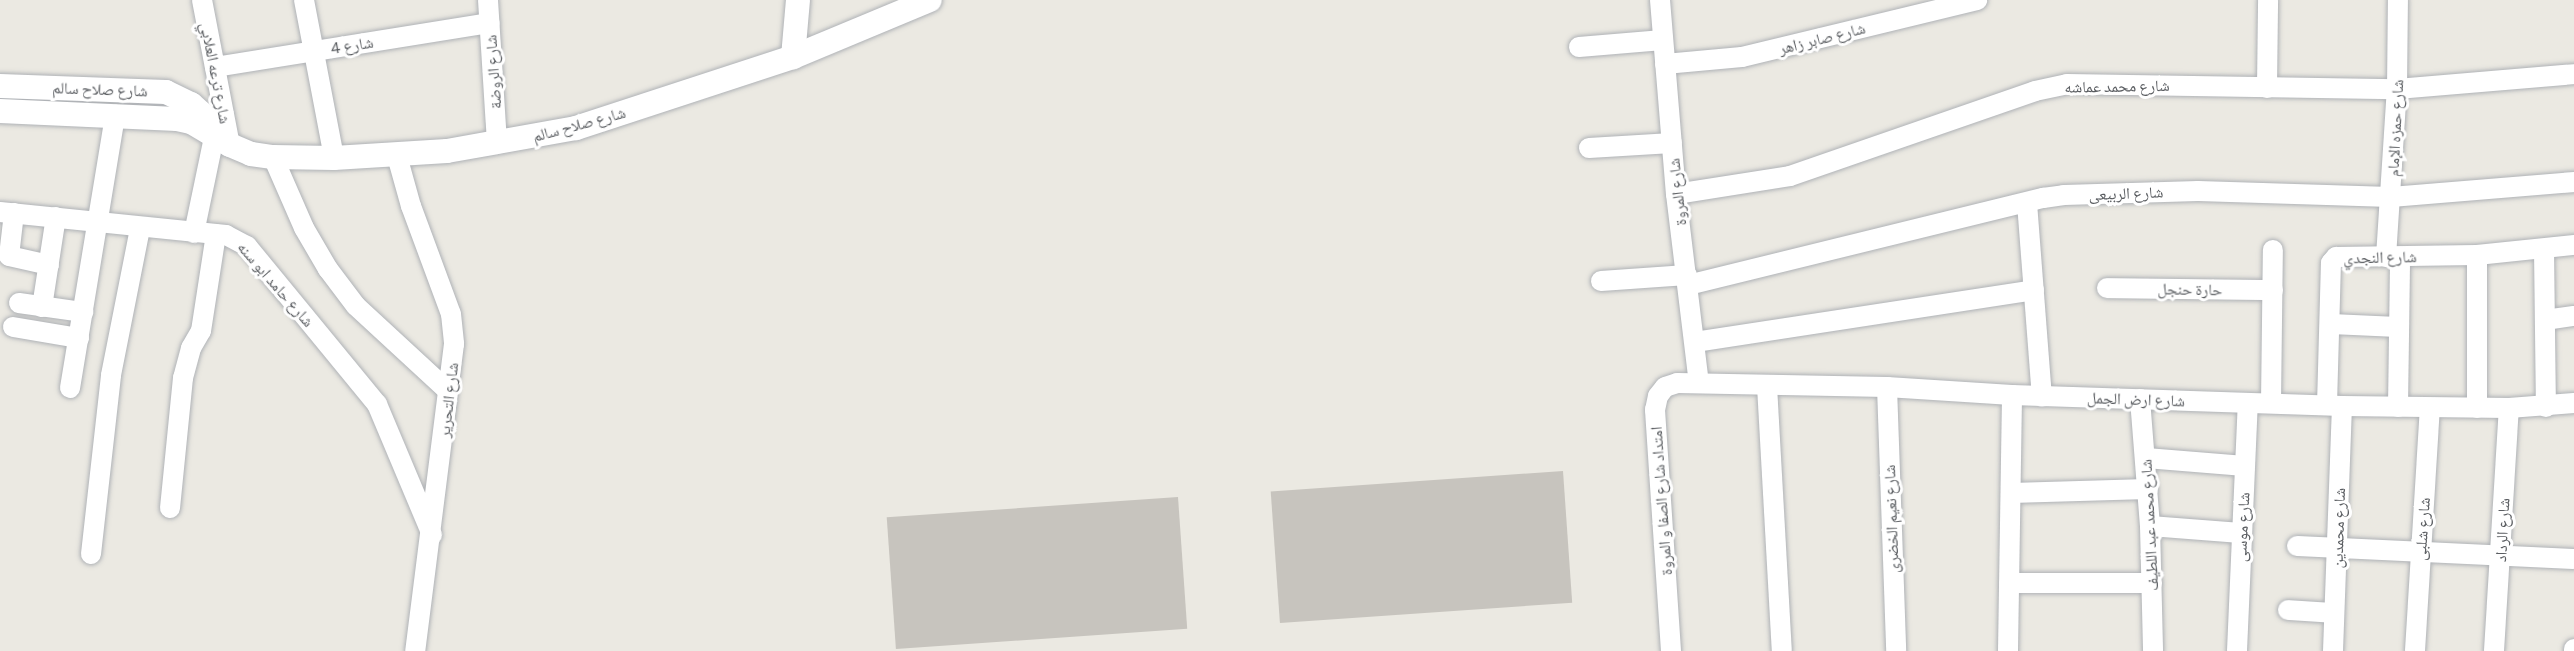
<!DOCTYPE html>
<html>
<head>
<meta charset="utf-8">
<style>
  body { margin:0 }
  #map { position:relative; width:2574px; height:651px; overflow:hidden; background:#ebe9e2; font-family:Commissioner,"Noto Naskh Arabic",sans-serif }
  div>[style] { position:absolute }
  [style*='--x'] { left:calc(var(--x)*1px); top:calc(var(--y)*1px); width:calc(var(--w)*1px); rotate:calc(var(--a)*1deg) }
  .building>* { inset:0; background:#c7c4be; transform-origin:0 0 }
  .roads { filter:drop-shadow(0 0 2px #afb2b6) drop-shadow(0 0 2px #afb2b6) }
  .minor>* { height:20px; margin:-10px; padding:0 10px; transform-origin:10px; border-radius:10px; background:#fff }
  .tertiary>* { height:24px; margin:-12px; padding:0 12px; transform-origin:12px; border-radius:12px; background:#fff }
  span { translate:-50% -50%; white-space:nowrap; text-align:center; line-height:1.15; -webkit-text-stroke:6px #fff; paint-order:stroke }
  .street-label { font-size:16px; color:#5a5d61 }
</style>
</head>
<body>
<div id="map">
  <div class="building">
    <i style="left:1563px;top:471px;width:132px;height:293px;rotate:86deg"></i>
    <i style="left:1178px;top:497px;width:132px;height:292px;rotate:86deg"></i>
  </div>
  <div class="roads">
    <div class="minor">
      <i style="--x:202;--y:0;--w:148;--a:79.1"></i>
      <i style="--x:304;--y:0;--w:161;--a:79.2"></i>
      <i style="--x:488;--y:0;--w:144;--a:86.4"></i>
      <i style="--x:1660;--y:0;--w:195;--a:85.3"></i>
      <i style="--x:1676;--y:194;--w:190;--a:83.1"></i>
      <i style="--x:1579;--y:47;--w:84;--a:-4.8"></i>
      <i style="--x:1665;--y:64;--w:77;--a:-5.2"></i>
      <i style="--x:1742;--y:57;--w:242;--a:-13.6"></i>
      <i style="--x:215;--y:67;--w:278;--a:-9.1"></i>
      <i style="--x:2267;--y:88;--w:88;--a:-89.3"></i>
      <i style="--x:1589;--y:148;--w:83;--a:-3.4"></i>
      <i style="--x:397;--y:156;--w:52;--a:74.4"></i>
      <i style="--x:411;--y:206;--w:115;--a:69.7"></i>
      <i style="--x:451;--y:314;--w:30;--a:84"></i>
      <i style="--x:454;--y:344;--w:309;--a:97.2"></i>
      <i style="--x:273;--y:157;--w:77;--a:66.4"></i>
      <i style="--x:304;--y:228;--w:48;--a:59.7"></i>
      <i style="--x:328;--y:269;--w:46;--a:52.9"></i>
      <i style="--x:356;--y:306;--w:125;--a:42.7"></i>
      <i style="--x:1676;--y:194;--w:115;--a:-9"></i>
      <i style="--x:1790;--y:176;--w:259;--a:-19.1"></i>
      <i style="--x:2035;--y:91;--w:33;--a:-12"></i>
      <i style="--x:2067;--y:84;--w:330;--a:0.9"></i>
      <i style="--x:2397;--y:89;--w:178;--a:-4.8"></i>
      <i style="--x:2027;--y:203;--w:194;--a:85.6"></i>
      <i style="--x:0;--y:212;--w:227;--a:5.8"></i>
      <i style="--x:226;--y:235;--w:24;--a:28"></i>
      <i style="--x:247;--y:246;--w:205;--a:50.6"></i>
      <i style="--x:377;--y:404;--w:142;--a:67.2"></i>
      <i style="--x:14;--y:213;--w:43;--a:96.6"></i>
      <i style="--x:9;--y:256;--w:41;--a:12.7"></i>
      <i style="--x:194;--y:233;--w:98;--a:-78.2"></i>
      <i style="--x:2544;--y:249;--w:158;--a:89.3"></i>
      <i style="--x:2477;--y:255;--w:153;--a:90"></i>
      <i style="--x:2386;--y:257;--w:168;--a:-86.3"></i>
      <i style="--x:2397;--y:89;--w:89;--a:-89.4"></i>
      <i style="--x:1601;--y:281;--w:86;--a:-4"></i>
      <i style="--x:1688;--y:285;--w:366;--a:-13.8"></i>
      <i style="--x:2043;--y:198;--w:21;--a:-8"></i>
      <i style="--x:2064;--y:195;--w:134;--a:-1.7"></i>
      <i style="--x:2198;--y:191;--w:193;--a:1.8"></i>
      <i style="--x:2391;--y:197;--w:184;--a:-4.7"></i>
      <i style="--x:2107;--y:288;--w:166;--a:0.7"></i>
      <i style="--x:19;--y:303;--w:65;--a:8"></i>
      <i style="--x:42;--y:307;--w:91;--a:-81.2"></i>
      <i style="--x:2545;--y:320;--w:29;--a:-8"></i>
      <i style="--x:2330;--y:324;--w:69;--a:2.5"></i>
      <i style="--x:13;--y:327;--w:67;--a:9.5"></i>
      <i style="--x:1695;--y:342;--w:343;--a:-8.7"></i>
      <i style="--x:1767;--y:386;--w:265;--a:86.8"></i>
      <i style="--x:1887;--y:387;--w:264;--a:88"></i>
      <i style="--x:70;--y:388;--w:277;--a:-80.6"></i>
      <i style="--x:2140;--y:399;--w:127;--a:85.5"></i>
      <i style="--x:2150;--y:526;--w:125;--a:88.6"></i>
      <i style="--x:2271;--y:403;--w:153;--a:-89.3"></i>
      <i style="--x:2327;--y:405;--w:142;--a:-88.4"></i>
      <i style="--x:2331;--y:263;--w:8;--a:-50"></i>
      <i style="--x:2336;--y:257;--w:141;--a:-0.8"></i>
      <i style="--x:2477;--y:255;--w:98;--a:-5.9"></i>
      <i style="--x:2398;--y:407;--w:150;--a:-89.2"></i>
      <i style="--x:2146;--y:458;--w:99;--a:4.6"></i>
      <i style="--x:2011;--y:493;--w:137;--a:-1.7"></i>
      <i style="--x:170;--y:508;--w:131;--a:-84.3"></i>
      <i style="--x:183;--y:378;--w:31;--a:-75"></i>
      <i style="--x:191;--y:348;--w:20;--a:-60"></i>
      <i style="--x:201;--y:331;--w:98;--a:-81.2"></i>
      <i style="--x:2150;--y:526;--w:91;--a:4.4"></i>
      <i style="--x:2297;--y:546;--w:277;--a:2.7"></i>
      <i style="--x:91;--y:554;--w:180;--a:-83.6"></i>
      <i style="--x:111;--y:375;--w:150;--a:-78.8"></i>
      <i style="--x:2009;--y:583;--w:143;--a:0"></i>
      <i style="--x:2288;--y:610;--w:46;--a:3.7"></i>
      <i style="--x:1671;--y:651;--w:242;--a:-93.8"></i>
      <i style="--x:1655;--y:410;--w:14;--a:-78"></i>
      <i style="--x:1658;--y:396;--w:11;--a:-52"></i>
      <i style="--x:1665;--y:387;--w:13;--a:-18"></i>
      <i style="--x:1677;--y:383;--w:210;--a:1.1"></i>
      <i style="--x:1887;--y:387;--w:125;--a:3.7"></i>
      <i style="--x:2012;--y:395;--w:330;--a:1.9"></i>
      <i style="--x:2342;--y:406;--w:167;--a:0.7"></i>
      <i style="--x:2509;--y:408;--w:65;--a:-4.4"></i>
      <i style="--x:2008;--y:651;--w:256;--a:-89.1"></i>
      <i style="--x:2237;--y:651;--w:248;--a:-87.5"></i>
      <i style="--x:2333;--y:651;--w:245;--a:-87.9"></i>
      <i style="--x:2415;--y:651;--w:243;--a:-86.5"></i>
      <i style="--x:2494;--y:651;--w:243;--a:-86.5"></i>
      <i style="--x:2574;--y:651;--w:2;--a:-90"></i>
    </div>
    <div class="tertiary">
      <i style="--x:793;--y:57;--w:57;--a:-85"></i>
      <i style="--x:0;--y:86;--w:166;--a:2.1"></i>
      <i style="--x:166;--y:92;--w:28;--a:26"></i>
      <i style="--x:191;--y:104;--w:13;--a:42"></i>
      <i style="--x:201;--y:113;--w:22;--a:60"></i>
      <i style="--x:0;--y:111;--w:177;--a:2.6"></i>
      <i style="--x:177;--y:119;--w:14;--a:12"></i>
      <i style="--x:191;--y:122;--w:45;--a:30.5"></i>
      <i style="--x:230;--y:145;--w:23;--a:23"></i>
      <i style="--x:251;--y:154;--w:22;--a:8"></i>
      <i style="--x:273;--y:157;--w:61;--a:0.9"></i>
      <i style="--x:334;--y:158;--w:113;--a:-3.5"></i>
      <i style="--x:447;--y:151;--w:131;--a:-10.1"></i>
      <i style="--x:576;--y:128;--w:228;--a:-18.1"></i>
      <i style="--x:793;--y:57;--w:148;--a:-22.6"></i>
    </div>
  </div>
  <div class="street-label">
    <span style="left:1822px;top:38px;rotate:-14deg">شارع صابر زاهر</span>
    <span style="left:352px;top:45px;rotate:-9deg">شارع 4</span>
    <span style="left:493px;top:72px;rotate:-94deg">شارع الروضة</span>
    <span style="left:216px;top:73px;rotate:79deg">شارع ترعه العلابي</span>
    <span style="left:2117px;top:86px;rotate:-1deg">شارع محمد عماشه</span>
    <span style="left:100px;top:89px;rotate:2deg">شارع صلاح سالم</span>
    <span style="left:579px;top:124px;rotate:-15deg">شارع صلاح سالم</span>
    <span style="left:2395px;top:128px;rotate:-87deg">شارع حمزه الإمام</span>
    <span style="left:1677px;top:192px;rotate:-96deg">شارع المروة</span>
    <span style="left:2126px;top:193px;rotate:-2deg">شارع الربيعى</span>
    <span style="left:2380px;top:257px;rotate:-1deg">شارع النجدي</span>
    <span style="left:276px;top:284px;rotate:49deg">شارع حامد ابو سنه</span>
    <span style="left:2190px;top:289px;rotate:1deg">حارة حنجل</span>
    <span style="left:2136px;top:399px;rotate:2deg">شارع ارض الجمل</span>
    <span style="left:448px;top:400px;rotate:-83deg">شارع التحرير</span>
    <span style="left:1661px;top:501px;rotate:-94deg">امتداد شارع الصفا و المروة</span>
    <span style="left:1891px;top:519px;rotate:-92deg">شارع نعيم الخضرى</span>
    <span style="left:2149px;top:525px;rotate:-93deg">شارع محمد عبد اللطيف</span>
    <span style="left:2242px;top:527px;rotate:-87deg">شارع موسى</span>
    <span style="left:2338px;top:528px;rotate:-88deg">شارع محمدين</span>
    <span style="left:2422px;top:529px;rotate:-86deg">شارع شلبى</span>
    <span style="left:2502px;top:530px;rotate:-87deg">شارع الرداد</span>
  </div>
</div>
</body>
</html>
